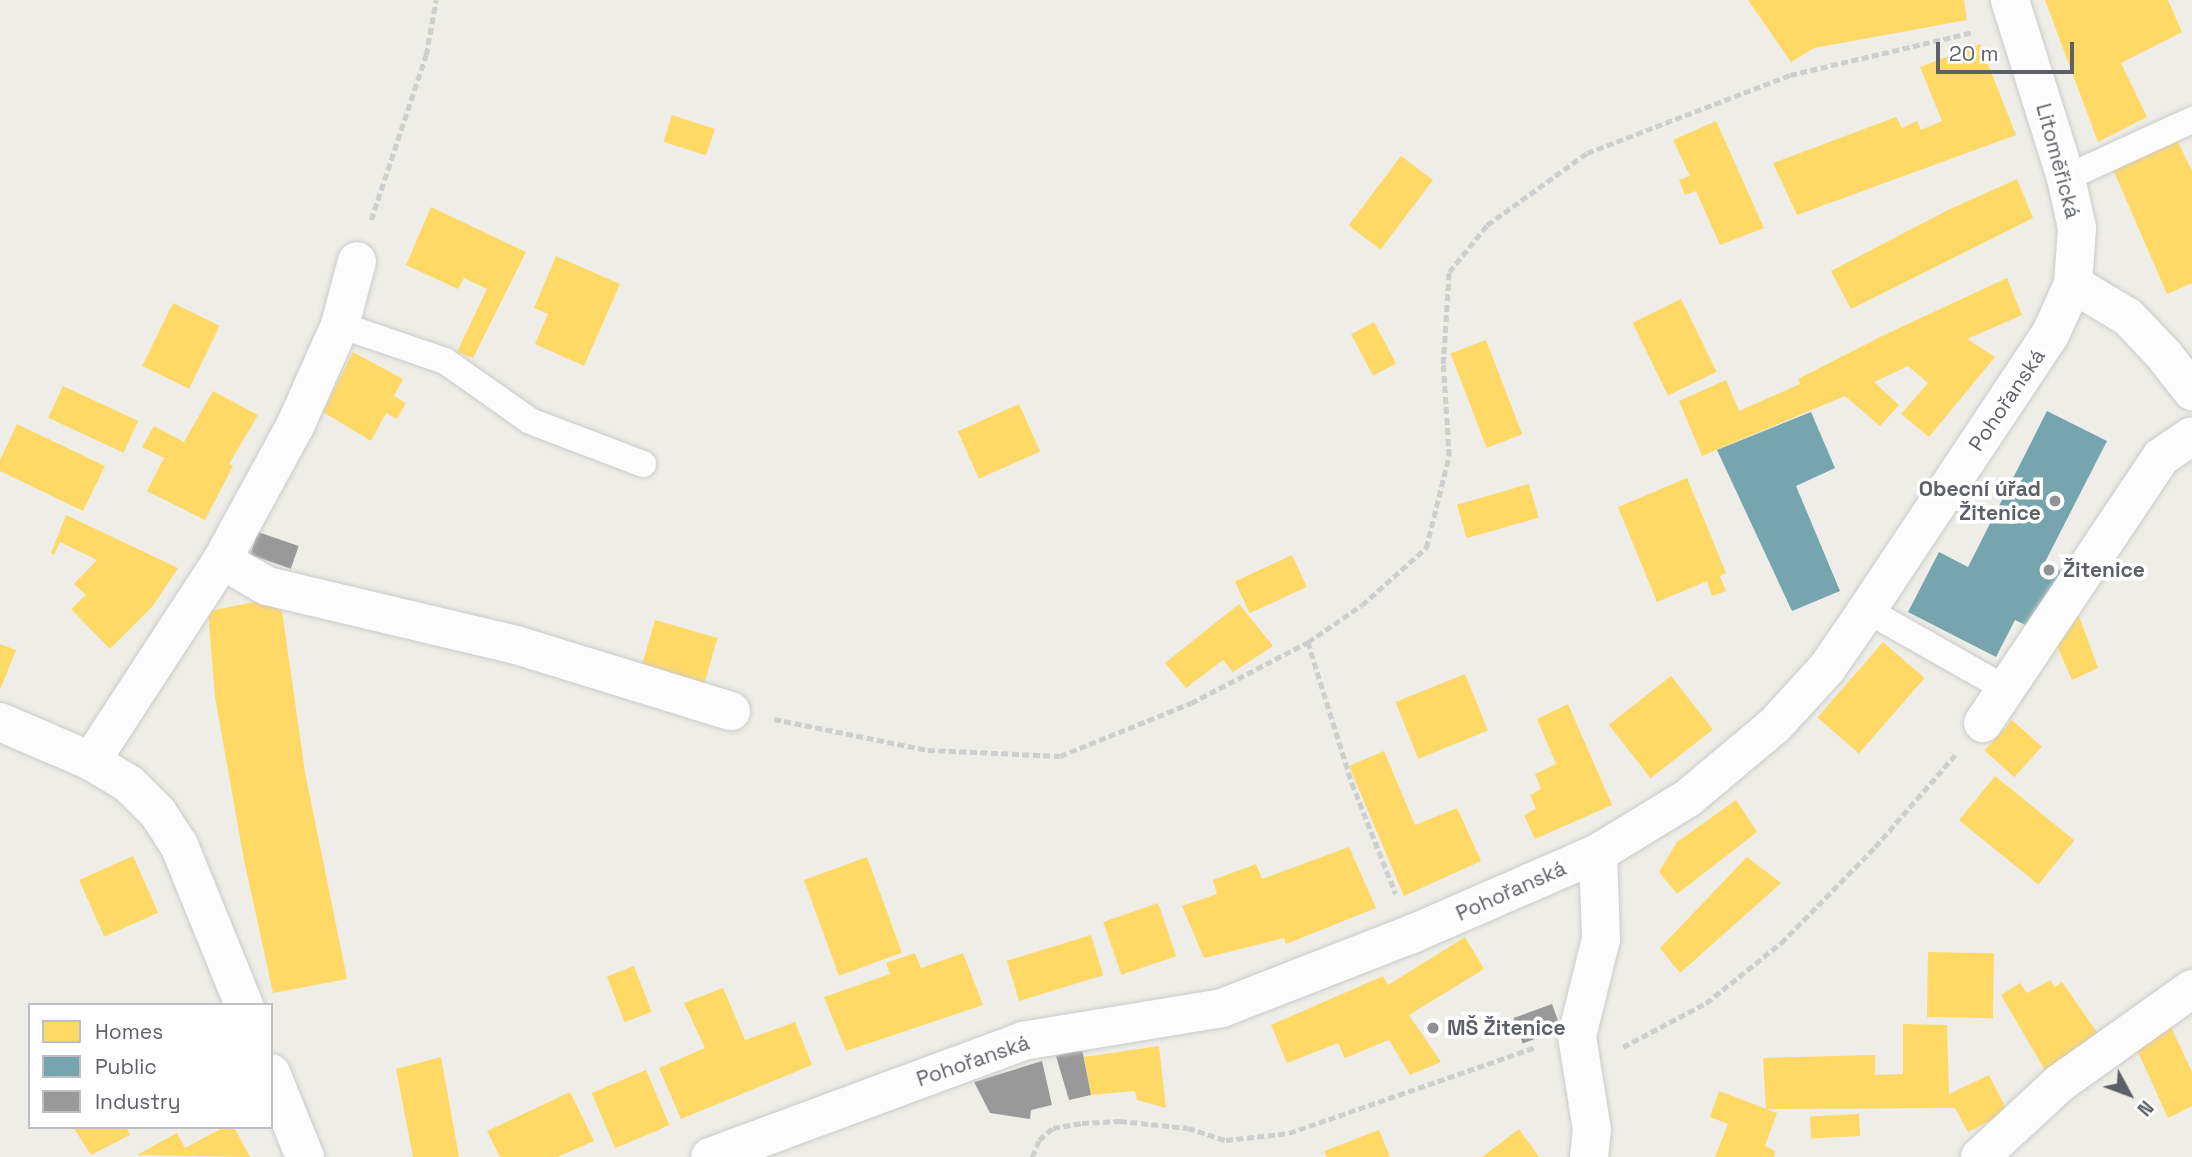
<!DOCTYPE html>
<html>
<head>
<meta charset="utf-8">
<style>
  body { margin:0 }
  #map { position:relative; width:2192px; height:1157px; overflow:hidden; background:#eeede8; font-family:"Space Grotesk",sans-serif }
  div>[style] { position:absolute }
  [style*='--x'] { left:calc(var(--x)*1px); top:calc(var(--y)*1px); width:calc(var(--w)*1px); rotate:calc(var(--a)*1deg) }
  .homes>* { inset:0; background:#ffd966; transform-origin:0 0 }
  .public>* { inset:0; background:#76a5af }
  .industry>* { inset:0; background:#999; transform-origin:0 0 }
  .path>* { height:4.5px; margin-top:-2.25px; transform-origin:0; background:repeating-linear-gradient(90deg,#cccfcd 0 7px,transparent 0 10.5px) }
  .roads { filter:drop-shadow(0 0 2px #cacbca) drop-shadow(0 0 2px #cacbca) }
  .lane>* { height:26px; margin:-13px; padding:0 13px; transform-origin:13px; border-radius:13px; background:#fcfcfc }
  .street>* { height:38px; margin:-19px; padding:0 19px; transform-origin:19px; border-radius:19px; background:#fcfcfc }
  .secondary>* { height:38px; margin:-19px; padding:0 19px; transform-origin:19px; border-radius:19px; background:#fcfcfc }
  .dots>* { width:19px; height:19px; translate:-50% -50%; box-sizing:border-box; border:4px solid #fff; border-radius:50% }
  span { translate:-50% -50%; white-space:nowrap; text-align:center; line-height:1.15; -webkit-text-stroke:7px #fff; paint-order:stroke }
  .street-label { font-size:21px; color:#5d6066 }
  .poi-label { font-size:21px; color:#5d6066; font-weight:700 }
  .right { translate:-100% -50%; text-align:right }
  .left { translate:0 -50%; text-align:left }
  .legend { position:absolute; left:28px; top:1003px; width:245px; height:126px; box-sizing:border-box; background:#fff; border:2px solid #bebfc2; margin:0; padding:9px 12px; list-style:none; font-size:21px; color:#5d6066 }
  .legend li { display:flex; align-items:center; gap:14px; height:35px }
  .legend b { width:35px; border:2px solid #bebfc2 }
  .north { position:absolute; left:2094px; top:1059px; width:70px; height:70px; -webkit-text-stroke:5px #fff; paint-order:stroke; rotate:131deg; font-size:19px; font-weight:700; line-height:28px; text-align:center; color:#5d6066 }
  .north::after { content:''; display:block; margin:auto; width:24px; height:32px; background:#5d6066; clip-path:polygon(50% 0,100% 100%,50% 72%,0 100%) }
  .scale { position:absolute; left:1936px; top:42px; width:138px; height:32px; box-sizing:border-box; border:4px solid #5d6066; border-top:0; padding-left:9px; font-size:21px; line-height:24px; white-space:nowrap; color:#5d6066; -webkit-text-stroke:5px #fff; paint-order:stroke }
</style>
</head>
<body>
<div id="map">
  <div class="homes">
    <i style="clip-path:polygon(1748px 0,1964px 0,1967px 20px,1814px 48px,1791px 62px)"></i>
    <i style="clip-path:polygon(2045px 0,2168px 0,2182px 32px,2121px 63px,2147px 117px,2098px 142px)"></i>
    <i style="clip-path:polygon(1980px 44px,2016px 135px,1797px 215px,1773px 163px,1896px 117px,1902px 128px,1917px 121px,1921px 130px,1942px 121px,1920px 67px)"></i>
    <i style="left:672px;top:115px;width:45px;height:28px;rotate:18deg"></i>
    <i style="clip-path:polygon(1716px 121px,1764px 228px,1720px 245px,1696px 191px,1685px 195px,1679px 180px,1690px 176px,1673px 140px)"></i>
    <i style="clip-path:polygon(2175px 136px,2192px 171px,2192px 283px,2167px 294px,2112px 167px)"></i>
    <i style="left:1401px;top:156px;width:40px;height:87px;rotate:37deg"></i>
    <i style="clip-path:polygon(2017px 179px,2033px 218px,1851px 309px,1831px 271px,1948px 210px)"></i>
    <i style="clip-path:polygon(431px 207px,526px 252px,473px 358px,457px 352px,487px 289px,464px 278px,458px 289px,406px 265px)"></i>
    <i style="clip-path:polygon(556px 256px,620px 284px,584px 366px,535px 344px,548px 314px,534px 308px)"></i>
    <i style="clip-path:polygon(2007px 278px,2022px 315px,1967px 339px,1995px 357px,1929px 437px,1901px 414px,1928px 383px,1908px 366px,1874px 382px,1899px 405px,1880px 426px,1845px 396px,1702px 456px,1679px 401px,1726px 380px,1739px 411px,1800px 384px,1798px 379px,1882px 336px)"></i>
    <i style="left:1681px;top:299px;width:81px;height:54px;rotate:64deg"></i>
    <i style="left:173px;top:303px;width:52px;height:70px;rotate:26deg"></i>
    <i style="left:1374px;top:322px;width:47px;height:26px;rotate:62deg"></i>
    <i style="left:1486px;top:340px;width:101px;height:38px;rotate:69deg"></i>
    <i style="clip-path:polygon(353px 352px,403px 379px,394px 396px,406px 403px,397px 419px,386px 413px,371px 441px,323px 412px)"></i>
    <i style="left:63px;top:386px;width:83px;height:35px;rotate:25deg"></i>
    <i style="clip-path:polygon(213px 391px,258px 415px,229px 464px,233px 466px,205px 520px,147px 491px,164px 458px,142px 447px,154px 426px,184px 442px)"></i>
    <i style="left:1019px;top:404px;width:52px;height:67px;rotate:66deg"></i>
    <i style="clip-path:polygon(17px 424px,105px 466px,83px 511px,0 471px,0 460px)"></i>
    <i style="clip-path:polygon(1687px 478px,1726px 573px,1720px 576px,1726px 591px,1712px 596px,1707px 581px,1657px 602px,1618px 507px)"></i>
    <i style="left:1529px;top:484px;width:35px;height:75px;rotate:74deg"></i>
    <i style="clip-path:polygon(66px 515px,178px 568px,152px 607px,110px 649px,71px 609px,86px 595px,74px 584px,97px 560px,60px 542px,54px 555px,51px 553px)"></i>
    <i style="left:1292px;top:555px;width:35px;height:63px;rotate:65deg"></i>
    <i style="clip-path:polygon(280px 597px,305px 772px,347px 979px,273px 993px,244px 860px,215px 697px,208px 611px)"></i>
    <i style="clip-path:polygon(1239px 604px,1273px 646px,1233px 672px,1223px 660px,1186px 688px,1165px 663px)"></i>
    <i style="clip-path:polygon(2078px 613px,2098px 668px,2072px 680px,2057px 646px)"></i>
    <i style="left:655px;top:620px;width:65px;height:55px;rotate:16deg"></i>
    <i style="left:1883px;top:642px;width:55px;height:100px;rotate:41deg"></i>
    <i style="clip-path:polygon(0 644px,16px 650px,0 690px)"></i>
    <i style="left:1465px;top:674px;width:61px;height:75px;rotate:68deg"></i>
    <i style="left:1671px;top:676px;width:68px;height:79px;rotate:52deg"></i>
    <i style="clip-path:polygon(1568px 704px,1612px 805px,1535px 839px,1524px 815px,1536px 809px,1530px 795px,1541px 789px,1535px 774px,1556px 764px,1537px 719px)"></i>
    <i style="left:2012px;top:720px;width:40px;height:41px;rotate:42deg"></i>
    <i style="clip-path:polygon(1384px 751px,1415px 825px,1457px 808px,1481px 861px,1404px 896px,1349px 766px)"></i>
    <i style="left:1995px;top:776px;width:102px;height:57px;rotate:39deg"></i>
    <i style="clip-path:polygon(1736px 800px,1757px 832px,1677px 894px,1659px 872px,1677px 842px)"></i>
    <i style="clip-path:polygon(1349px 847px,1376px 908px,1286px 944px,1284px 938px,1204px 958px,1182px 906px,1217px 894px,1213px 880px,1256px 864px,1262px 879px)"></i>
    <i style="left:133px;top:856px;width:62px;height:59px;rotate:66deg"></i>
    <i style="left:867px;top:857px;width:102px;height:67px;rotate:70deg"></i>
    <i style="clip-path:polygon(1747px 857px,1781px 883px,1680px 973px,1660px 948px)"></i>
    <i style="left:1158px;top:903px;width:56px;height:58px;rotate:71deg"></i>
    <i style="left:1091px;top:935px;width:42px;height:88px;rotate:73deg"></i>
    <i style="clip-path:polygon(1465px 937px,1484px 969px,1409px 1015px,1441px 1062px,1410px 1075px,1389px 1040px,1345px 1058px,1338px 1043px,1287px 1063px,1271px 1025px,1383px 976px,1388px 985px)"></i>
    <i style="left:1928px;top:952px;width:66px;height:65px;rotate:1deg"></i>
    <i style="clip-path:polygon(915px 953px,921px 968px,963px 953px,983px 1005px,846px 1051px,824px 997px,890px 974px,886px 963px)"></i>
    <i style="left:634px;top:966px;width:49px;height:29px;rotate:69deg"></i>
    <i style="clip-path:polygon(2050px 980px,2055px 987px,2062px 982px,2101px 1038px,2049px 1077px,2001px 995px,2020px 983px,2027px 993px)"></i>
    <i style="clip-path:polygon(723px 988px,745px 1040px,795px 1022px,812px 1065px,681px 1119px,659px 1068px,705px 1048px,684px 1003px)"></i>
    <i style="clip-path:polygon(1903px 1024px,1947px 1025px,1949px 1094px,1989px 1075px,2008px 1112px,1968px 1132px,1955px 1108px,1766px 1109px,1763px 1058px,1875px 1055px,1875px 1075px,1903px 1074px)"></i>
    <i style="clip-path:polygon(2170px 1025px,2192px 1072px,2192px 1106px,2168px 1118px,2133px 1041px)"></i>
    <i style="clip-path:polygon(1159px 1046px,1166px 1108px,1137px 1100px,1135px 1091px,1091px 1095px,1084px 1057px)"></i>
    <i style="clip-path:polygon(441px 1057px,459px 1157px,413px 1157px,396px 1069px)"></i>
    <i style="left:646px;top:1070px;width:60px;height:59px;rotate:67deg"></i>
    <i style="clip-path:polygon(1719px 1091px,1777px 1113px,1765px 1146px,1775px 1151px,1774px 1157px,1715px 1157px,1728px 1124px,1710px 1117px)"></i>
    <i style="clip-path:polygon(570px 1092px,594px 1141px,557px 1157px,500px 1157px,487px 1131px)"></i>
    <i style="left:1859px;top:1114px;width:22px;height:49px;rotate:87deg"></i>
    <i style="clip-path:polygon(73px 1127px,126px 1127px,130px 1135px,91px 1155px)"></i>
    <i style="clip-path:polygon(224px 1127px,234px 1127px,250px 1157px,137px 1155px,177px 1133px,185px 1148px)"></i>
    <i style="clip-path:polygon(1519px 1129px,1539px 1157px,1482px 1157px)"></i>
    <i style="clip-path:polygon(1379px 1130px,1390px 1157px,1327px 1157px,1324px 1151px)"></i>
  </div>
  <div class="public">
    <i style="clip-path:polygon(2047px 411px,2107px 441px,2045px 562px,2065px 573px,2036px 630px,2015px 620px,1996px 657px,1908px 612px,1939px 552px,1968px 567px)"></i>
    <i style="clip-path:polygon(1811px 412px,1835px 468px,1796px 486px,1840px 591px,1792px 611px,1717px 450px)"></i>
  </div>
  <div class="industry">
    <i style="left:258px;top:532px;width:43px;height:24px;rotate:19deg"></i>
    <i style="left:1552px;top:1004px;width:27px;height:41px;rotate:70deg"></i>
    <i style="clip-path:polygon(1082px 1049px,1091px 1095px,1069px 1100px,1056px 1056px)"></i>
    <i style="clip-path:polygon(1042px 1061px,1052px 1105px,1031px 1110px,1030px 1119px,990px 1113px,974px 1082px)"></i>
  </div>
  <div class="path">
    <i style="--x:371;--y:220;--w:174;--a:-71.6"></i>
    <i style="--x:426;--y:55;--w:56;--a:-79.7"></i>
    <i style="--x:1308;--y:642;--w:148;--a:72.7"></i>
    <i style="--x:1352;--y:783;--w:119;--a:68.4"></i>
    <i style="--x:774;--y:719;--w:157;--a:11.4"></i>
    <i style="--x:928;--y:750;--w:132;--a:2.6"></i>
    <i style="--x:1060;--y:756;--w:141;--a:-22"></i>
    <i style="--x:1191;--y:703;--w:132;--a:-27.5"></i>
    <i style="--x:1308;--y:642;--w:65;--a:-34.4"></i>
    <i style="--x:1362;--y:605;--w:86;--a:-41.7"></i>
    <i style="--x:1426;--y:548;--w:95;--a:-76"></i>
    <i style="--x:1449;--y:456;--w:92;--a:-93.7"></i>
    <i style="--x:1443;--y:364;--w:92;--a:-86.3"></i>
    <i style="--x:1449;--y:272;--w:60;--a:-51"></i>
    <i style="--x:1487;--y:225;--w:123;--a:-35.8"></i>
    <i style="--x:1587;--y:153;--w:217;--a:-21"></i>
    <i style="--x:1790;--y:75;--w:189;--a:-13.2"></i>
    <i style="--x:1623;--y:1047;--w:94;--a:-27.9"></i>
    <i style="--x:1706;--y:1003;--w:96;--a:-38.7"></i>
    <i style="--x:1781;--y:943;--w:134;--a:-45.6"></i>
    <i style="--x:1875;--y:847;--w:122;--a:-49"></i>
    <i style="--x:1032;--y:1157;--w:18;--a:-68"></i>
    <i style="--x:1039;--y:1140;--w:18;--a:-41"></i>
    <i style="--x:1053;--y:1128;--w:29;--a:-10"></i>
    <i style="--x:1082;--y:1123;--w:38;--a:-3"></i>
    <i style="--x:1120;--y:1121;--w:68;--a:5.9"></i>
    <i style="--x:1188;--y:1128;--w:40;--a:18"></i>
    <i style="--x:1226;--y:1140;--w:63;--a:-6.3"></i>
    <i style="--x:1289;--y:1133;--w:262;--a:-19.2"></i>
  </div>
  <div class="roads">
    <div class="lane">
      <i style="--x:2066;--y:178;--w:139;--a:-24.7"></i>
      <i style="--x:340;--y:325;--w:111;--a:18.9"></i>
      <i style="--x:445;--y:361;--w:104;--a:35.2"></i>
      <i style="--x:530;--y:421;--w:121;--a:20.8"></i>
      <i style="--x:1867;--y:610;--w:160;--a:29.6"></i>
    </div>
    <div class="street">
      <i style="--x:222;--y:560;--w:52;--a:30"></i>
      <i style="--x:267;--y:586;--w:256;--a:13.3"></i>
      <i style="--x:516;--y:645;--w:225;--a:17.1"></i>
      <i style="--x:0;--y:722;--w:99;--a:23.2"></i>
      <i style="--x:91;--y:761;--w:44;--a:31.2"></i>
      <i style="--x:129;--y:784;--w:41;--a:45"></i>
      <i style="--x:158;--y:813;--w:38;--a:57"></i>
      <i style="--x:179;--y:845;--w:173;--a:67.9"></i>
      <i style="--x:1983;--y:723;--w:320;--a:-56.2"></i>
      <i style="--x:2161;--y:457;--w:37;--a:-34"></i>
      <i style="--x:91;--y:761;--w:240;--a:-56.9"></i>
      <i style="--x:222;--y:560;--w:155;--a:-61.4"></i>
      <i style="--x:296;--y:424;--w:108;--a:-66"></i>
      <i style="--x:340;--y:325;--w:66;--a:-75.1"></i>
      <i style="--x:271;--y:1073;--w:91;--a:68"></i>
      <i style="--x:1589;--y:1157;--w:27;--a:-84"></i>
      <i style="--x:1592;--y:1130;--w:95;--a:-99.1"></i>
      <i style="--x:1577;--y:1036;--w:100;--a:-76.1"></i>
      <i style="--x:1601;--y:939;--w:86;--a:-92"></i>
      <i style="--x:1980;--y:1157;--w:109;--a:-42.8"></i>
      <i style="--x:2060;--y:1083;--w:162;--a:-35.5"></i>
    </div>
    <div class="secondary">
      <i style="--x:2073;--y:284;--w:64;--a:31"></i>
      <i style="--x:2128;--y:317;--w:52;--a:46.5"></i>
      <i style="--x:2164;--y:355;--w:46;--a:52.1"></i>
      <i style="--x:710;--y:1157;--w:334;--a:-20.3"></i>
      <i style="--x:1023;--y:1041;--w:202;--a:-9.4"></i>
      <i style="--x:1222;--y:1008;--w:204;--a:-21.3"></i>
      <i style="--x:1412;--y:934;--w:203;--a:-23.5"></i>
      <i style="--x:1598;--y:853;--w:105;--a:-31.4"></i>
      <i style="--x:1688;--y:798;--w:114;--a:-40"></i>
      <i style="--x:1775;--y:725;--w:77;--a:-47.6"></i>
      <i style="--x:1827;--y:668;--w:70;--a:-55.4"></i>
      <i style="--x:1867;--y:610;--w:330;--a:-56.4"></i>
      <i style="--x:2050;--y:335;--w:56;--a:-65.7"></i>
      <i style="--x:2073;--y:284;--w:56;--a:-85.9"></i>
      <i style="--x:2077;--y:228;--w:51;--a:-102.4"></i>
      <i style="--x:2066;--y:178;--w:187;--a:-107.5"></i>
    </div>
  </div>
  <div class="dots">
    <i style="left:2055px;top:501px;background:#909194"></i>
    <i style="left:2049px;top:570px;background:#909194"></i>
    <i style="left:1433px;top:1028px;background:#909194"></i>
  </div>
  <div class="street-label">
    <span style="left:2058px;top:161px;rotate:75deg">Litoměřická</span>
    <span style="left:2007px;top:400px;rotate:-56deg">Pohořanská</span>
    <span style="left:1511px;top:891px;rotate:-24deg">Pohořanská</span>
    <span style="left:973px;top:1061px;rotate:-19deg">Pohořanská</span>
  </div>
  <div class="poi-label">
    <span class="right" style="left:2041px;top:501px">Obecní úřad<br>Žitenice</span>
    <span class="left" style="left:2063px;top:570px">Žitenice</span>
    <span class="left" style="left:1447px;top:1028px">MŠ Žitenice</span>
  </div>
  <ul class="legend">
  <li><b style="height:19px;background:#ffd966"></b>Homes</li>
  <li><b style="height:19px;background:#76a5af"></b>Public</li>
  <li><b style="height:19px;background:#999"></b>Industry</li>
  </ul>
  <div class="north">N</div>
  <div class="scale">20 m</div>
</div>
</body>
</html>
